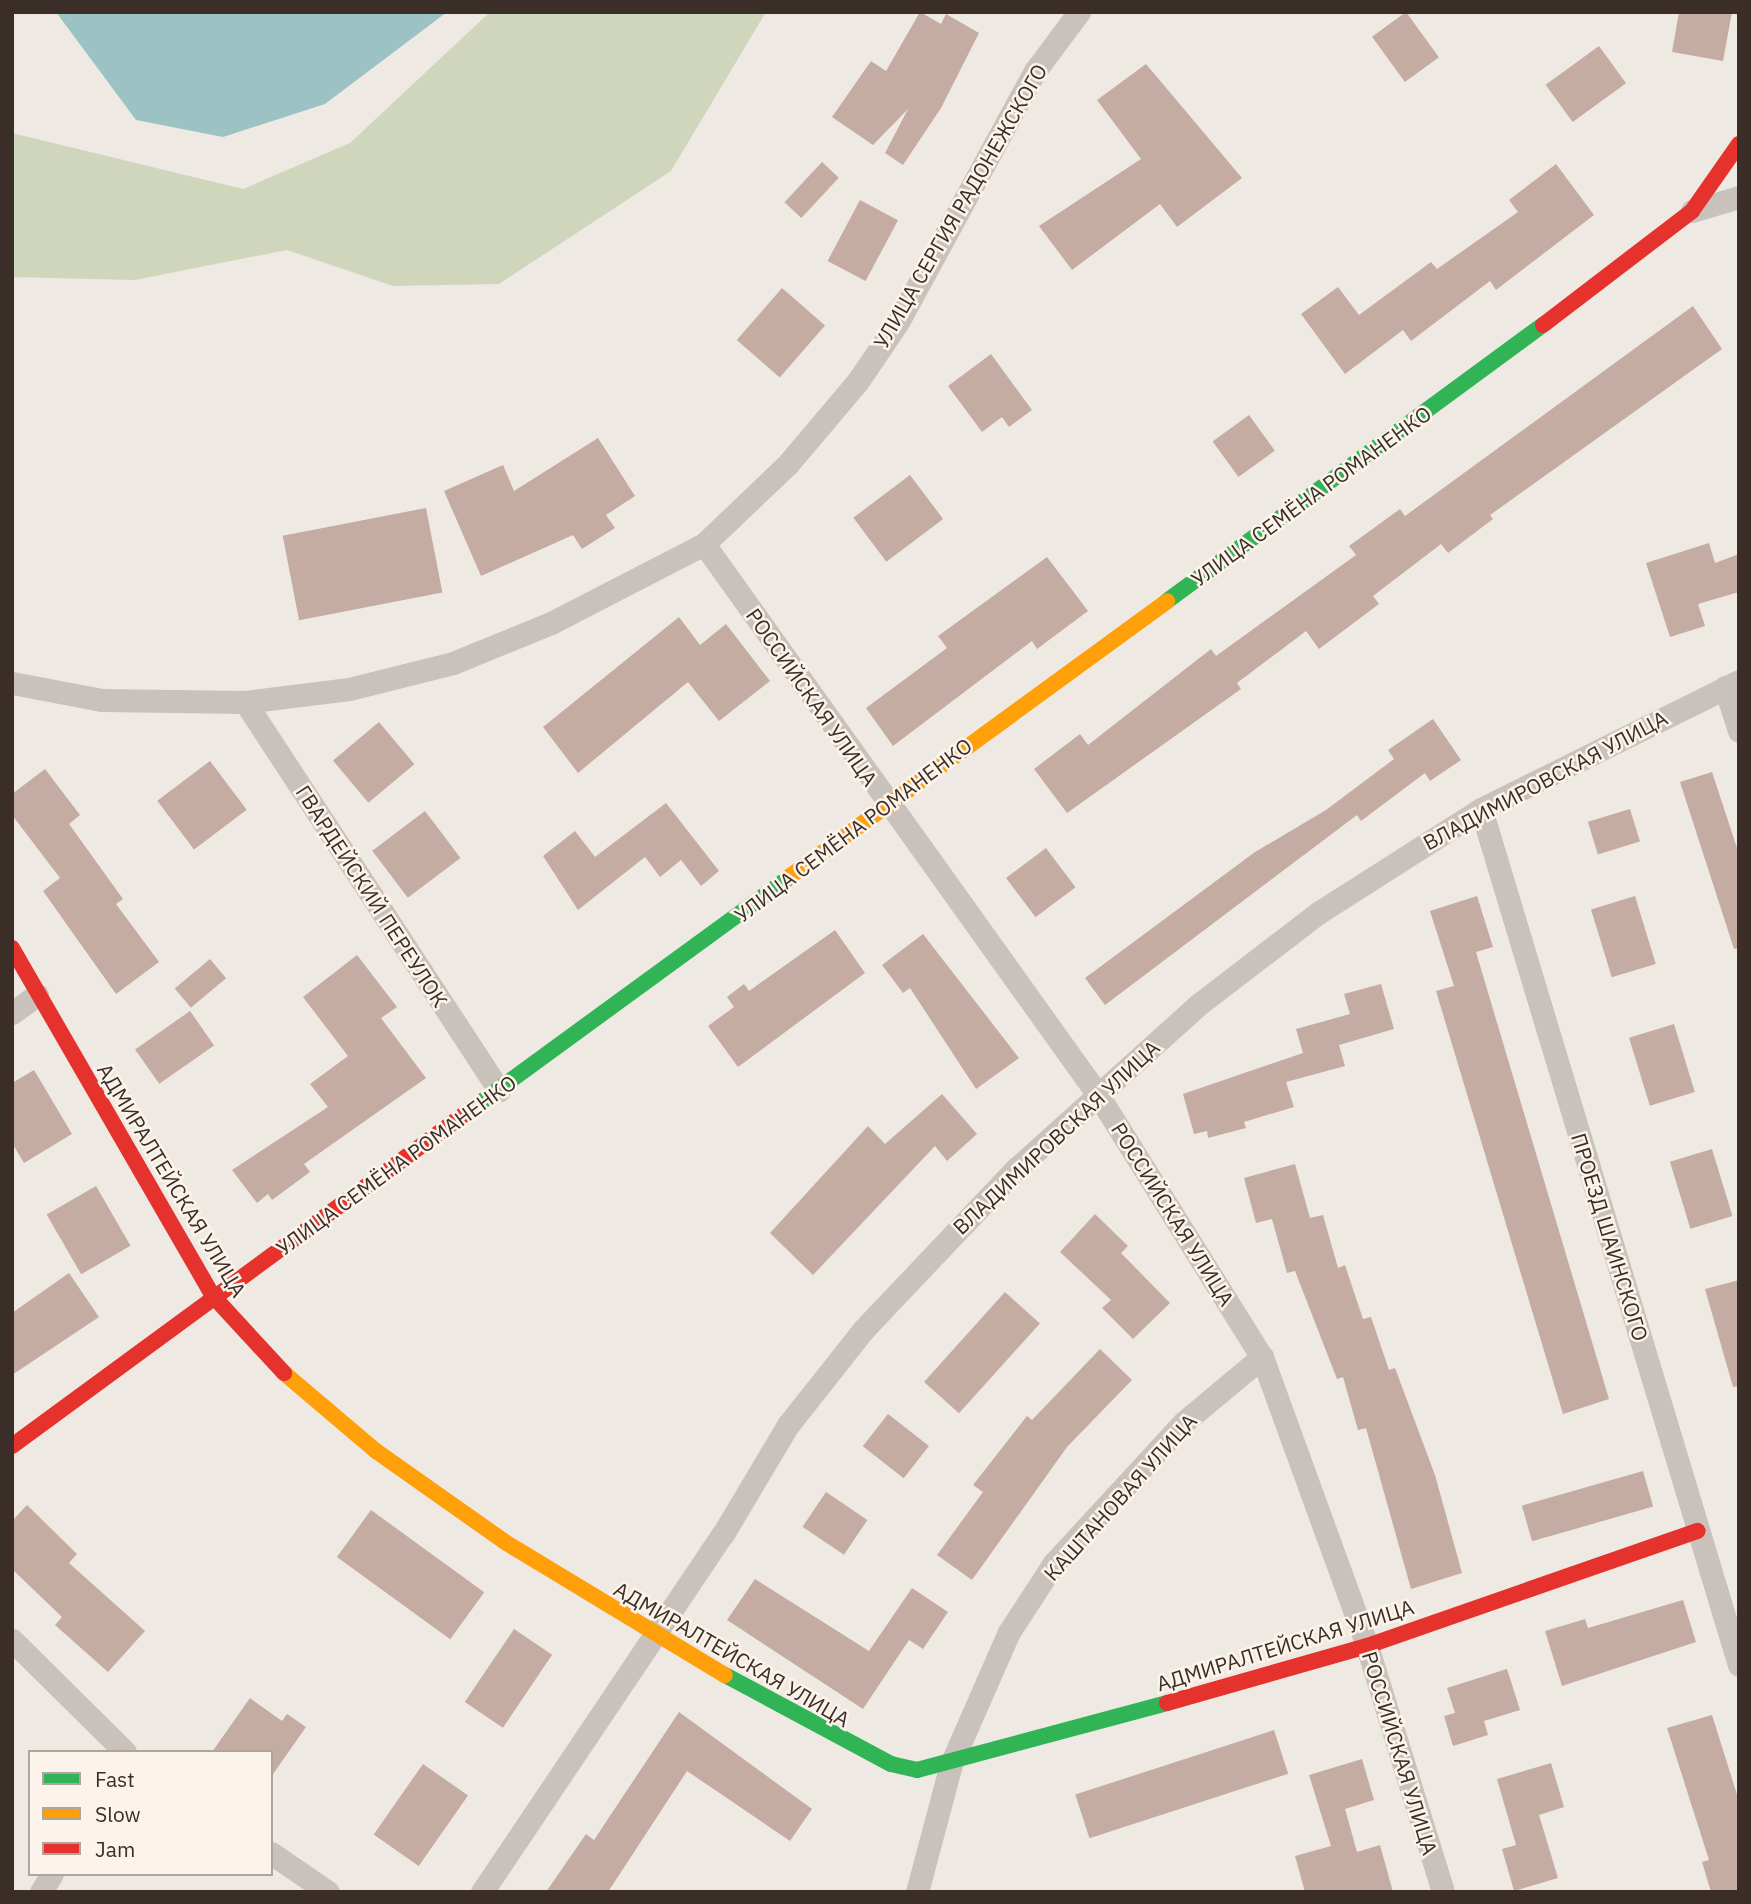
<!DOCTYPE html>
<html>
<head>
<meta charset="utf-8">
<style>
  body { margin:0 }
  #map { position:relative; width:1751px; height:1904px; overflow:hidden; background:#efe9e3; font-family:"IBM Plex Sans",sans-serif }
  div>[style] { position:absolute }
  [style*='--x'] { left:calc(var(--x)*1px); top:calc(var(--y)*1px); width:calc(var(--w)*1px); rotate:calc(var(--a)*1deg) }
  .green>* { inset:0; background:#d0d6bc }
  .water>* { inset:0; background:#9cc2c3 }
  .building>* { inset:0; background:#c5aca3; transform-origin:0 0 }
  .street>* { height:23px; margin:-11.5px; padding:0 11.5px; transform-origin:11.5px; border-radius:11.5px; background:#c9c2bc }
  .fast>* { height:16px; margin:-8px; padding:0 8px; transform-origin:8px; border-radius:8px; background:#30b455 }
  .slow>* { height:16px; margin:-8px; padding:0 8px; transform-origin:8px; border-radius:8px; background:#ff9f0a }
  .jam>* { height:16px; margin:-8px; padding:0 8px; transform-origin:8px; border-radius:8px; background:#e5322d }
  span { translate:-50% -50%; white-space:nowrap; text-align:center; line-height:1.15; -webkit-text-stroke:5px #fcf4eb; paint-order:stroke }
  .street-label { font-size:21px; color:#3b2e29 }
  .frame { position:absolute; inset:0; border:14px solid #3b2e29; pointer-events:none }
  .legend { position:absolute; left:28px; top:1750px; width:245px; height:126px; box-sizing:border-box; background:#fcf4eb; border:2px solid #afa59d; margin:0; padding:9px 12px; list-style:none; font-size:21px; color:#3b2e29 }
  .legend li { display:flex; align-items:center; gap:14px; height:35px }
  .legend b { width:35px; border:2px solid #afa59d }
</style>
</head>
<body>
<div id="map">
  <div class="green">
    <i style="clip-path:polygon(490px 12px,766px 12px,671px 171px,499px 284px,393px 286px,287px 250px,135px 280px,12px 277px,12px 133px,243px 189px,350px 143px)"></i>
  </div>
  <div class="water">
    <i style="clip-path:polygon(56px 12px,447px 12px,325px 104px,223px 137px,136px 120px)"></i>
  </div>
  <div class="building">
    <i style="clip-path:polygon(920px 12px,941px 24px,946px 14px,979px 33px,941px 108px,903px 165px,885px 153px,908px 109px,873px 145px,832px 117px,871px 61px,886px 71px)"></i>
    <i style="left:1406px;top:12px;width:56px;height:42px;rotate:54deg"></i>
    <i style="clip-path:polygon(1679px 12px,1732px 12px,1723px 61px,1672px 52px)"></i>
    <i style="left:1599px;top:46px;width:46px;height:66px;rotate:54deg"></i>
    <i style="clip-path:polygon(1146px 64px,1242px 178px,1177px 227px,1160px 204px,1072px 270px,1039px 226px,1141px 159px,1097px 100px)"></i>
    <i style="left:822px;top:162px;width:23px;height:55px;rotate:43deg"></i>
    <i style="clip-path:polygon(1556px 164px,1594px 215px,1496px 290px,1490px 281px,1411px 341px,1403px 330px,1345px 374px,1301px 314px,1338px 287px,1359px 315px,1431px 262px,1437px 269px,1518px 212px,1509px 200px)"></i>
    <i style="left:860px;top:200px;width:43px;height:69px;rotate:28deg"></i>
    <i style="left:782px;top:288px;width:57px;height:69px;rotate:41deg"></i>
    <i style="clip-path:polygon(1693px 306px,1722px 349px,1490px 515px,1493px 519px,1448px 553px,1441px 544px,1373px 596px,1379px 604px,1319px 649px,1306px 631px,1237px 683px,1241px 689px,1067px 813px,1034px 769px,1080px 734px,1088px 745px,1211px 649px,1216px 656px,1356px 555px,1349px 546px,1400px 509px,1405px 516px)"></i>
    <i style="clip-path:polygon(991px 354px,1032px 410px,1009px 427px,1002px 417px,982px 432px,948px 386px)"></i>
    <i style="left:1249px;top:415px;width:44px;height:45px;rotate:54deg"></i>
    <i style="clip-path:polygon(598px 438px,635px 496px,606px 515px,615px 528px,582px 549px,573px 535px,481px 576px,444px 491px,503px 465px,514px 491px)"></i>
    <i style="left:910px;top:475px;width:55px;height:71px;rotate:53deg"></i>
    <i style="left:426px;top:508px;width:86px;height:146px;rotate:79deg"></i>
    <i style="clip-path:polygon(1709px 543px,1715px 563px,1739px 554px,1739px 592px,1698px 604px,1705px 626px,1670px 637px,1646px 563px)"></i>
    <i style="clip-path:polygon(1047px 557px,1088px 611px,1037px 649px,1032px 641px,893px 746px,866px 708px,947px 648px,938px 636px)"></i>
    <i style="clip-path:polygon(679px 617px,700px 645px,726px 624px,770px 681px,719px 721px,688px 682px,578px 773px,543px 727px)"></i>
    <i style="clip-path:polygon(1433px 719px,1461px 760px,1430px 781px,1425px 773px,1361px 821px,1357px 815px,1105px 1005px,1085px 978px,1255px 852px,1326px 810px,1394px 759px,1388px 750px)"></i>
    <i style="left:379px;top:722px;width:55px;height:60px;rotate:50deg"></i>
    <i style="left:210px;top:761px;width:61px;height:66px;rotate:53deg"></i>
    <i style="clip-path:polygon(45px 769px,80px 815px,69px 824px,123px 899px,116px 904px,159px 962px,116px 994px,43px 891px,60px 878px,12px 815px,12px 794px)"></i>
    <i style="clip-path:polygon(1712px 772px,1739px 854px,1739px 948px,1734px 949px,1680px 782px)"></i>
    <i style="clip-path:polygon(666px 803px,719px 871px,701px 886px,681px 860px,660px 877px,645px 857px,578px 910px,543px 856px,575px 831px,595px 857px)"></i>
    <i style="left:1630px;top:809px;width:34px;height:44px;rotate:73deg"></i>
    <i style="left:425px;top:811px;width:59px;height:66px;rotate:53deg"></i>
    <i style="left:1046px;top:848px;width:49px;height:50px;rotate:53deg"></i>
    <i style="clip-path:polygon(1477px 896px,1493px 947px,1476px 952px,1609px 1399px,1563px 1414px,1436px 991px,1454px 986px,1430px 911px)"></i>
    <i style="left:1635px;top:896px;width:71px;height:46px;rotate:73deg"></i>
    <i style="clip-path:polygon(835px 930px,865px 973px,738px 1067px,708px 1026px,734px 1007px,727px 997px,744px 984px,749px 991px)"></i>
    <i style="clip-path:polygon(923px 934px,1019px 1058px,976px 1089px,910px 988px,903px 993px,882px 965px)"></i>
    <i style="clip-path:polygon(357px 955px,397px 1007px,381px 1018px,426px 1078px,304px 1164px,310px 1172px,272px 1200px,268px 1194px,257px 1203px,232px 1170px,328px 1107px,310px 1084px,348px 1056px,303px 997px)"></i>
    <i style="left:210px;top:959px;width:25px;height:46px;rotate:50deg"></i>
    <i style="clip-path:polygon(1381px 984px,1394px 1029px,1339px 1045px,1345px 1066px,1286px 1082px,1294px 1107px,1244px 1122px,1246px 1128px,1208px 1138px,1207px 1131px,1194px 1134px,1183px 1094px,1303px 1053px,1296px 1029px,1350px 1014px,1344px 994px)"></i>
    <i style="left:190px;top:1011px;width:42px;height:67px;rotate:55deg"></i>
    <i style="left:1674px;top:1024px;width:71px;height:47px;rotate:73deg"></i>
    <i style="clip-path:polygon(34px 1070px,72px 1134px,24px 1163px,12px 1143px,12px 1083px)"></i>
    <i style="clip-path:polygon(942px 1094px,977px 1134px,947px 1161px,935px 1146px,813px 1275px,770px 1233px,868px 1126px,885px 1144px)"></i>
    <i style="left:1712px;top:1149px;width:70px;height:44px;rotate:73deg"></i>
    <i style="clip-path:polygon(1295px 1164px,1310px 1218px,1323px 1215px,1338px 1268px,1345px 1265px,1363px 1319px,1371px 1317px,1389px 1370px,1395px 1368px,1435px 1475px,1462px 1573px,1411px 1589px,1366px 1428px,1358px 1430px,1343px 1377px,1337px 1379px,1295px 1271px,1287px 1273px,1272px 1219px,1256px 1223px,1244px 1178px)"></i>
    <i style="left:96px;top:1186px;width:69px;height:57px;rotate:60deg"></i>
    <i style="clip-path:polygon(1095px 1214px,1128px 1246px,1121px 1253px,1170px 1303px,1133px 1339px,1102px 1308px,1111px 1300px,1060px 1252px)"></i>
    <i style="clip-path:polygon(69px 1273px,99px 1317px,12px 1375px,12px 1313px)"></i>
    <i style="clip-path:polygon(1739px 1280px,1739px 1386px,1733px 1387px,1705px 1289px)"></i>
    <i style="left:1005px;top:1292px;width:47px;height:121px;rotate:42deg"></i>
    <i style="clip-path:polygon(1100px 1349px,1132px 1380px,1067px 1447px,972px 1580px,937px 1555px,983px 1492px,973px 1485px,1027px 1416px,1032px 1420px)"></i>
    <i style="left:888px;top:1414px;width:52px;height:41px;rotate:38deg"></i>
    <i style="left:1643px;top:1471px;width:37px;height:126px;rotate:74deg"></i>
    <i style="left:826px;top:1492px;width:50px;height:42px;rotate:34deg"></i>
    <i style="clip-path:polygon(27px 1505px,77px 1554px,69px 1563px,145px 1631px,108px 1672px,55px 1625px,62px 1617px,12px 1569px,12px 1521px)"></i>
    <i style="left:371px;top:1510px;width:140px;height:58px;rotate:36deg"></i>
    <i style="clip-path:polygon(755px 1579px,869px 1651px,912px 1588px,948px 1612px,923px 1649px,909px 1640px,863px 1709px,727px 1620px)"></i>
    <i style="clip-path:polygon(1683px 1600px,1696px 1642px,1562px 1686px,1545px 1631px,1585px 1619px,1588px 1628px)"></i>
    <i style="left:514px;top:1629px;width:46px;height:88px;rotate:34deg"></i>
    <i style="clip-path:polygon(1507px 1669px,1520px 1710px,1484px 1721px,1488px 1735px,1453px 1746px,1444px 1716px,1455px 1713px,1447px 1688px)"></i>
    <i style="clip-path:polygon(250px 1698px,282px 1721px,287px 1714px,306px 1727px,271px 1777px,271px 1752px,212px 1752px)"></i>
    <i style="clip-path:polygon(679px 1712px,812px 1809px,790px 1841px,687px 1771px,608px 1892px,546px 1892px,586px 1834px,594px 1840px)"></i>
    <i style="clip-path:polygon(1712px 1715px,1739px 1801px,1739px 1892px,1711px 1892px,1702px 1862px,1709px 1860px,1667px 1728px)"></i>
    <i style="left:1274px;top:1730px;width:46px;height:209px;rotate:72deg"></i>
    <i style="clip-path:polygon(1362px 1759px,1374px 1800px,1345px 1809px,1357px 1852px,1380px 1845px,1393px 1892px,1305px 1892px,1295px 1856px,1331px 1846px,1309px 1775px)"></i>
    <i style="clip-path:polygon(1551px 1763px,1564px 1807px,1539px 1815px,1558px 1878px,1514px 1891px,1502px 1849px,1516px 1845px,1497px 1779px)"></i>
    <i style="left:423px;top:1764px;width:55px;height:86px;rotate:35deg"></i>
  </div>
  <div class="street">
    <i style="--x:1692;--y:211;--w:49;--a:-16.6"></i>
    <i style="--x:704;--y:544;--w:677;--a:54.43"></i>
    <i style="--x:1098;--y:1095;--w:309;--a:58"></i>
    <i style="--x:1262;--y:1357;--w:307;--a:70"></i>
    <i style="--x:1367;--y:1646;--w:257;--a:72.8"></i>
    <i style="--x:12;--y:683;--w:92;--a:10.7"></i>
    <i style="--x:102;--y:700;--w:143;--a:0.8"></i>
    <i style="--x:245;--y:702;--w:105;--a:-7.1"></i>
    <i style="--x:349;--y:689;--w:107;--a:-14"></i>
    <i style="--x:453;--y:663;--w:106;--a:-22.2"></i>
    <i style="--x:551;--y:623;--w:172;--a:-27.3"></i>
    <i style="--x:704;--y:544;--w:115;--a:-43.6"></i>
    <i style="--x:787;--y:465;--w:110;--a:-49.8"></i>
    <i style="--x:858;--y:381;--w:71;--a:-55.9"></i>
    <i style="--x:898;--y:322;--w:286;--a:-61.4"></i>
    <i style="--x:1035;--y:71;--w:74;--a:-53.3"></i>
    <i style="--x:1725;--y:687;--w:46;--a:72.3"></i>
    <i style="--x:245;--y:702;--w:464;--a:56.8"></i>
    <i style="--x:1481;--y:809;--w:894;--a:73.23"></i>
    <i style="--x:12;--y:1013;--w:31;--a:-36"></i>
    <i style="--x:12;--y:1640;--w:159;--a:44.7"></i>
    <i style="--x:271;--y:1853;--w:69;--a:34.4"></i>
    <i style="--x:41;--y:1892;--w:21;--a:-59"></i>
    <i style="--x:482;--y:1892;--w:432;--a:-56.1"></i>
    <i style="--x:723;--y:1534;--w:127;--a:-59.2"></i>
    <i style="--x:788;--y:1425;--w:121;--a:-51.7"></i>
    <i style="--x:863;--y:1330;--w:224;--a:-46.5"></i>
    <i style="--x:1017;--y:1168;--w:244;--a:-42"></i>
    <i style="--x:1198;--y:1005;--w:151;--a:-37.5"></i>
    <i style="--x:1318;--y:913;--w:193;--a:-32.5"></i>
    <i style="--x:1481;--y:809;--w:288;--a:-26.4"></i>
    <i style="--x:917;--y:1892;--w:132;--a:-75.1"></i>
    <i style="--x:951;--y:1764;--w:144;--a:-66.3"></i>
    <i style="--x:1009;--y:1632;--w:82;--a:-56.9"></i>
    <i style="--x:1054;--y:1563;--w:192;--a:-47.3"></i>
    <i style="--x:1184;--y:1422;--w:102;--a:-39.8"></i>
  </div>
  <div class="fast">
    <i style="--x:1167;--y:601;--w:466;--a:-36.3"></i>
    <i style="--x:470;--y:1110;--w:395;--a:-36.1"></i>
    <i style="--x:725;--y:1675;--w:188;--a:28.2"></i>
    <i style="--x:891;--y:1764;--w:27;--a:13"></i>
    <i style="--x:917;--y:1770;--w:259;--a:-15"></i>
  </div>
  <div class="slow">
    <i style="--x:789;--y:877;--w:468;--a:-36.1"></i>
    <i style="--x:284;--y:1373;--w:121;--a:40.3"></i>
    <i style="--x:376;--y:1451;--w:158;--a:35.2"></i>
    <i style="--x:505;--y:1542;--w:257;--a:31.2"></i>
  </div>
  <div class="jam">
    <i style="--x:1543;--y:325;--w:188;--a:-37.4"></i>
    <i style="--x:1692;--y:211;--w:82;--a:-55"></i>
    <i style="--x:12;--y:948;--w:402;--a:60"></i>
    <i style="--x:213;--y:1296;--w:105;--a:47.3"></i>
    <i style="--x:12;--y:1446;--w:568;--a:-36.26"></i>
    <i style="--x:1167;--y:1703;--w:208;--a:-15.9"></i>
    <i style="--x:1367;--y:1646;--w:350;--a:-19.2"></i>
  </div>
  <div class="street-label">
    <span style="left:960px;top:206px;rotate:-60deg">УЛИЦА СЕРГИЯ РАДОНЕЖСКОГО</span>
    <span style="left:1311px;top:496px;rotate:-36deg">УЛИЦА СЕМЁНА РОМАНЕНКО</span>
    <span style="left:812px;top:697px;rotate:55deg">РОССИЙСКАЯ УЛИЦА</span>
    <span style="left:1545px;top:780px;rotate:-28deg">ВЛАДИМИРОВСКАЯ УЛИЦА</span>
    <span style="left:853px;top:830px;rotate:-37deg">УЛИЦА СЕМЁНА РОМАНЕНКО</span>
    <span style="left:372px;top:896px;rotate:57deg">ГВАРДЕЙСКИЙ ПЕРЕУЛОК</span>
    <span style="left:1056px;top:1137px;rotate:-43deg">ВЛАДИМИРОВСКАЯ УЛИЦА</span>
    <span style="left:396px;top:1165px;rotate:-36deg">УЛИЦА СЕМЁНА РОМАНЕНКО</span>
    <span style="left:172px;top:1180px;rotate:59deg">АДМИРАЛТЕЙСКАЯ УЛИЦА</span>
    <span style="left:1173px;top:1214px;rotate:58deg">РОССИЙСКАЯ УЛИЦА</span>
    <span style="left:1610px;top:1237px;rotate:73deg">ПРОЕЗД ШАИНСКОГО</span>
    <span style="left:1120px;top:1497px;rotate:-48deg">КАШТАНОВАЯ УЛИЦА</span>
    <span style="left:1285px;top:1645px;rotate:-17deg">АДМИРАЛТЕЙСКАЯ УЛИЦА</span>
    <span style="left:732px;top:1654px;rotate:30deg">АДМИРАЛТЕЙСКАЯ УЛИЦА</span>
    <span style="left:1400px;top:1753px;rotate:73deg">РОССИЙСКАЯ УЛИЦА</span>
  </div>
  <div class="frame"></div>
  <ul class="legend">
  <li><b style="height:9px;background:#30b455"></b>Fast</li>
  <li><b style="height:9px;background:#ff9f0a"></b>Slow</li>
  <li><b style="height:9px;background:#e5322d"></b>Jam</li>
  </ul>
</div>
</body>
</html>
